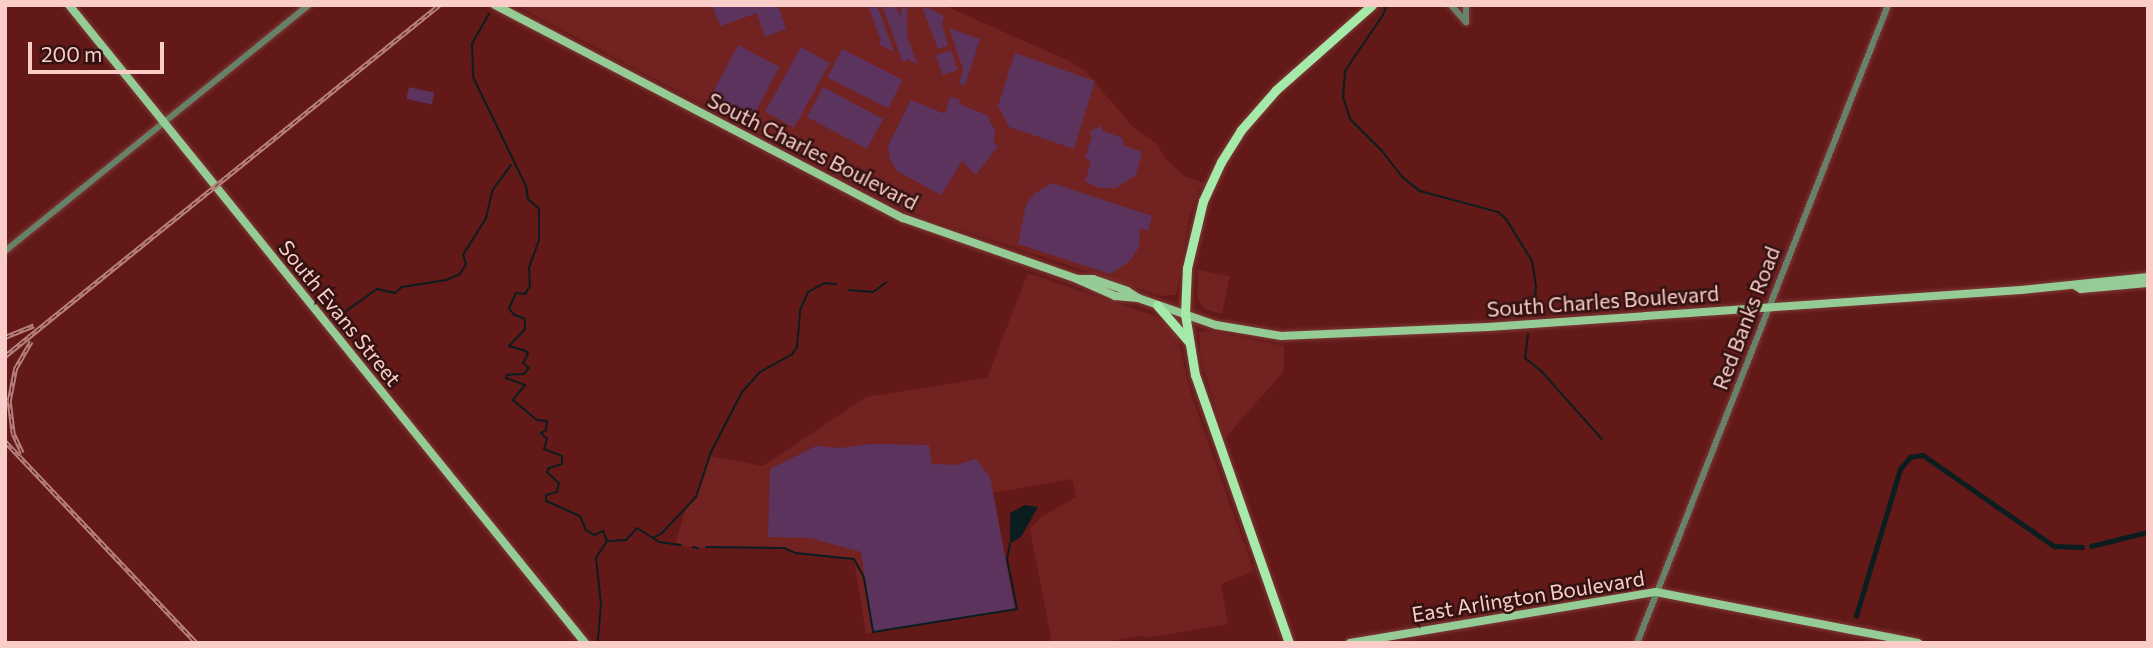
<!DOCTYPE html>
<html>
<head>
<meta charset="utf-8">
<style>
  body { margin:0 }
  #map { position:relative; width:2153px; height:648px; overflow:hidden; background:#621918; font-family:Commissioner,sans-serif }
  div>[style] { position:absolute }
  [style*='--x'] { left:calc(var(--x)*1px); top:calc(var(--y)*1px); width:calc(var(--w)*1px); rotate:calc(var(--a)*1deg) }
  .built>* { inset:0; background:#722220 }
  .green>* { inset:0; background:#5b335c; transform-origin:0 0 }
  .water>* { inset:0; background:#0c1d1f }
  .stream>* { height:2px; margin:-1px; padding:0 1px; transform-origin:1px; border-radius:1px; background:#0c1d1f }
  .canal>* { height:4.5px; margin:-2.25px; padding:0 2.25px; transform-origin:2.25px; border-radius:2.25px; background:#0c1d1f }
  .roads { filter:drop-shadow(0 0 2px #7e3938) drop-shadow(0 0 2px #7e3938) }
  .minor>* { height:6px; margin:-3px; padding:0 3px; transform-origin:3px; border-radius:3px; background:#678268 }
  .major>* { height:8px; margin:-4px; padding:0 4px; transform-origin:4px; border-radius:4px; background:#95cc96 }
  .highway>* { height:9px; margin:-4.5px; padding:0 4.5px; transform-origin:4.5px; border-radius:4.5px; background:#a6eaa9 }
  .rail>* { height:4.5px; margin-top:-2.25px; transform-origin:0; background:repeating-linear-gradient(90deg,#331311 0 5px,#b87f7b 0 10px); box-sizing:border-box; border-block:2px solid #b87f7b }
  span { translate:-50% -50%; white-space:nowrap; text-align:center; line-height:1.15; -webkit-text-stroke:5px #331311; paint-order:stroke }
  .street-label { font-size:21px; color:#fbcdc8 }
  .frame { position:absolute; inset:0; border:7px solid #fbcdc8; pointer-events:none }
  .scale { position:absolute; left:28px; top:42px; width:136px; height:32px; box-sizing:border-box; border:4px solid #fbcdc8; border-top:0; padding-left:9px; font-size:21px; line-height:24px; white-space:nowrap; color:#fbcdc8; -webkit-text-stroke:5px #331311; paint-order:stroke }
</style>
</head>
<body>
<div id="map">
  <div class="built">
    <i style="clip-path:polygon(515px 5px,943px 5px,1065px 59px,1085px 71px,1134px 128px,1156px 143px,1167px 160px,1184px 176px,1207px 184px,1199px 189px,1189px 219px,1176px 295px,1162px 296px,931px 220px,894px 205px)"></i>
    <i style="clip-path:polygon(1198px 270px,1230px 276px,1222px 314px,1206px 310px,1197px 298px)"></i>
    <i style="clip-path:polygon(1028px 273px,1155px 316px,1172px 329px,1178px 339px,1191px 394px,1254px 571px,1221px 584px,1228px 624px,1147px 638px,1140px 636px,1100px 643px,1052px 643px,1030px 529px,1041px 517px,1076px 497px,1072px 479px,993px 493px,1015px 609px,866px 634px,854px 559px,796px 553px,784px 548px,697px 548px,675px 544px,686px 508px,696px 497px,710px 456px,763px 466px,866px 397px,987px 378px)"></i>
    <i style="clip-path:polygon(1209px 331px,1284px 346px,1284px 371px,1225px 438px,1201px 360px,1199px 332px)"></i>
  </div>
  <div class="green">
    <i style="clip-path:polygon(712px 5px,778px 5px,786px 29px,765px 37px,757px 13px,720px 26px)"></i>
    <i style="clip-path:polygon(868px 5px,877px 5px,894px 52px,878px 44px,881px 41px)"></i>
    <i style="clip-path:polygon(882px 5px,896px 5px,917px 64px,900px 55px)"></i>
    <i style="left:901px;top:5px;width:6px;height:56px"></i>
    <i style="clip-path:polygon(927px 7px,944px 16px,942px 23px,948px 46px,938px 49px,923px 9px)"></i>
    <i style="clip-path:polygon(949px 28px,980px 39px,965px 86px,959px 83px,963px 69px)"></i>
    <i style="left:738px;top:45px;width:47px;height:62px;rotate:28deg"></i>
    <i style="left:801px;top:47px;width:33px;height:74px;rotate:29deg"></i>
    <i style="left:842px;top:49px;width:68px;height:32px;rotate:27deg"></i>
    <i style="left:951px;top:50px;width:21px;height:16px;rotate:71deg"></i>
    <i style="clip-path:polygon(1015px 53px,1095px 81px,1074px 149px,1009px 127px,998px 106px)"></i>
    <i style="left:409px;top:87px;width:26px;height:12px;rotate:13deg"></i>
    <i style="left:823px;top:87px;width:68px;height:34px;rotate:28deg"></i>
    <i style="clip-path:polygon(950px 97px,960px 100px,959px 104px,987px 115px,995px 131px,994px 144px,998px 146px,976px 175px,962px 161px,941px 195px,897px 171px,890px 159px,888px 146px,911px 100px,945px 114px)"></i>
    <i style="clip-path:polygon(1101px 126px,1103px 131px,1123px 138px,1123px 145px,1142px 152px,1136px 175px,1116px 188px,1099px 188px,1085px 181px,1091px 161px,1085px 157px,1092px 137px,1089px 132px)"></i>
    <i style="clip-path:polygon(1052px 183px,1152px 216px,1148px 231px,1140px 228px,1139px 247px,1130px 261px,1110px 274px,1018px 244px,1026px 204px,1035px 193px)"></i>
    <i style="clip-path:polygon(872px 444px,929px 445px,932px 464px,956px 465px,976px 459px,990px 477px,1015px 609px,873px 632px,861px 552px,810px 538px,768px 537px,770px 469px,816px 446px,839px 448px)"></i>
  </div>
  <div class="water">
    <i style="clip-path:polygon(1025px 505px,1038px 507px,1021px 537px,1010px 543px,1010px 513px)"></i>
  </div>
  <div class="stream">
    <i style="--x:1387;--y:5;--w:11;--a:112"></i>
    <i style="--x:1383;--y:15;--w:68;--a:124.2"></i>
    <i style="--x:1345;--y:71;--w:26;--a:94"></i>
    <i style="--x:1343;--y:97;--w:23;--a:72"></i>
    <i style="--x:1350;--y:119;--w:45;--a:45"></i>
    <i style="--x:1382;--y:151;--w:33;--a:52"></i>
    <i style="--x:1402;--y:177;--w:23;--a:38"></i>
    <i style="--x:1420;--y:191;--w:81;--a:15.1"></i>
    <i style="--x:1498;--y:212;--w:11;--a:41"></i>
    <i style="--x:1506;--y:219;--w:49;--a:58.2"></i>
    <i style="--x:1532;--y:261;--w:25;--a:81"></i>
    <i style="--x:1536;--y:286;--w:25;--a:95"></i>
    <i style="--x:489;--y:14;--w:34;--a:120"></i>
    <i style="--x:472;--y:43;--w:34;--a:88"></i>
    <i style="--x:473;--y:77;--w:121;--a:64.1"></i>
    <i style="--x:526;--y:186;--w:13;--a:81"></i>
    <i style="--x:528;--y:199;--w:15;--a:42"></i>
    <i style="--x:539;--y:209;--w:31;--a:90"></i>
    <i style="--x:539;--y:240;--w:29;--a:110"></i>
    <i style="--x:529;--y:267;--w:19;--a:87"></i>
    <i style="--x:530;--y:286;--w:9;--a:122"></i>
    <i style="--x:525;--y:294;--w:9;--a:-174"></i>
    <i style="--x:516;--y:293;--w:17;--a:115"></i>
    <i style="--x:509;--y:308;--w:9;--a:54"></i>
    <i style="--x:514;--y:315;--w:10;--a:17"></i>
    <i style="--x:524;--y:318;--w:5;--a:79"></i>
    <i style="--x:525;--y:323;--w:6;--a:90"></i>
    <i style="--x:525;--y:329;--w:23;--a:133"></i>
    <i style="--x:509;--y:346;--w:18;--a:16"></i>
    <i style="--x:526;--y:351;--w:4;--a:56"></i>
    <i style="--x:528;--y:354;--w:10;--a:119"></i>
    <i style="--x:523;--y:363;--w:8;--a:40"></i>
    <i style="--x:529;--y:368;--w:8;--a:130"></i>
    <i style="--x:524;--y:374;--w:17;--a:177"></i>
    <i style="--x:507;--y:375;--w:3;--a:108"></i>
    <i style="--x:506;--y:378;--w:20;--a:20"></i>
    <i style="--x:525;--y:385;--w:19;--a:129"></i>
    <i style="--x:513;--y:400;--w:31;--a:40"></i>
    <i style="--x:537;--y:420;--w:10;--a:6"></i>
    <i style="--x:547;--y:421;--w:9;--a:96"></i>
    <i style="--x:546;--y:430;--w:6;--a:149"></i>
    <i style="--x:541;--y:433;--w:8;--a:45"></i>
    <i style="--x:547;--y:439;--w:10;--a:107"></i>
    <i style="--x:544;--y:449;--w:19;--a:21"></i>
    <i style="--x:562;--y:456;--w:8;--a:90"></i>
    <i style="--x:562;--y:464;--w:14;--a:163"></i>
    <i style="--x:549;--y:468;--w:4;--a:117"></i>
    <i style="--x:547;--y:472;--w:16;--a:43"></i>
    <i style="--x:559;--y:483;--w:9;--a:103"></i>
    <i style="--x:557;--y:492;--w:11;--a:165"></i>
    <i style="--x:546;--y:495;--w:6;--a:90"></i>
    <i style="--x:546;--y:501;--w:37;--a:24"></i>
    <i style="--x:580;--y:516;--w:15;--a:67"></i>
    <i style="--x:586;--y:530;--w:9;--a:32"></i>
    <i style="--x:594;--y:535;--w:10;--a:-24"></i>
    <i style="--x:603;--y:531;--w:11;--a:68"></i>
    <i style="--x:607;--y:541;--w:20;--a:123"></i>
    <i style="--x:596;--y:558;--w:46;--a:83.8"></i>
    <i style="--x:601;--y:604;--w:38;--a:95"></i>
    <i style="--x:849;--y:290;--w:24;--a:5"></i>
    <i style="--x:873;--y:292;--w:17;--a:-36"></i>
    <i style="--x:339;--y:316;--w:47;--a:-35.4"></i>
    <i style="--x:377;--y:289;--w:18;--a:13"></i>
    <i style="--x:395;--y:293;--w:9;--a:-41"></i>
    <i style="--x:402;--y:287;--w:45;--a:-9"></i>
    <i style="--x:446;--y:280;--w:15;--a:-23"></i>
    <i style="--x:460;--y:274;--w:12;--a:-59"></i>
    <i style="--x:466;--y:264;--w:9;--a:-108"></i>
    <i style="--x:463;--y:255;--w:44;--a:-58.1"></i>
    <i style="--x:486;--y:218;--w:28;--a:-77"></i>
    <i style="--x:492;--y:191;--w:32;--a:-54"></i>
    <i style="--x:1528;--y:334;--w:24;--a:97"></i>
    <i style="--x:1525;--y:358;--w:22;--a:39"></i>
    <i style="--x:1542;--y:372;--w:90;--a:48.2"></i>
    <i style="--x:653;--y:538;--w:10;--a:-29"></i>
    <i style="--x:662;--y:533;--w:50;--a:-46.6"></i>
    <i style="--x:696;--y:497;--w:47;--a:-71.6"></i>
    <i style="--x:711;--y:452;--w:68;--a:-62.7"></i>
    <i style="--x:742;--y:392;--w:27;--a:-48"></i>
    <i style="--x:760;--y:372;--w:37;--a:-29"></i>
    <i style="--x:792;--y:354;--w:9;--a:-54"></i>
    <i style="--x:797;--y:347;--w:37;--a:-85"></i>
    <i style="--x:800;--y:310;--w:20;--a:-66"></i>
    <i style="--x:808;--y:292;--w:18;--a:-29"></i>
    <i style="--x:824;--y:283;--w:12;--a:5"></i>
    <i style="--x:609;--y:541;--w:17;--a:-3"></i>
    <i style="--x:626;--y:540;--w:16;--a:-47"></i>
    <i style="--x:637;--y:528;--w:26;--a:32"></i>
    <i style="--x:659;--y:542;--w:22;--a:8"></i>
    <i style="--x:693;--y:547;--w:5;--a:11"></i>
    <i style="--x:706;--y:547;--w:78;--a:0.7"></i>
    <i style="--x:784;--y:548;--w:13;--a:23"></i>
    <i style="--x:796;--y:553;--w:58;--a:5.9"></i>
    <i style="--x:854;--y:559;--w:21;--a:62"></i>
    <i style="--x:864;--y:578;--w:55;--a:80.5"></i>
    <i style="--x:873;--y:632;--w:146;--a:-9.1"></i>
    <i style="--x:1017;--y:609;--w:51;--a:-101.3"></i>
    <i style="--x:1007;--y:559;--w:16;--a:-79"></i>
  </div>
  <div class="canal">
    <i style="--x:2091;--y:546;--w:59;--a:-13.8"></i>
    <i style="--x:1856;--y:616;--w:153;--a:-73.3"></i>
    <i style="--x:1900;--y:469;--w:16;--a:-50"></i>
    <i style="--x:1910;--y:457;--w:13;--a:-9"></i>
    <i style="--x:1923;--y:455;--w:160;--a:34.8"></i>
    <i style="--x:2054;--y:546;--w:28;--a:2"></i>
  </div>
  <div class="roads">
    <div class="minor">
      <i style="--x:1451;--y:5;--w:23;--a:49"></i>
      <i style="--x:1466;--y:22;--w:17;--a:-90"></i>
      <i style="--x:5;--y:251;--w:391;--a:-39"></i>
      <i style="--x:1637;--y:643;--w:686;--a:-68.52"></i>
    </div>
    <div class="major">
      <i style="--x:69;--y:5;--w:821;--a:51.03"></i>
      <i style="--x:495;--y:5;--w:460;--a:27.6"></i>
      <i style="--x:903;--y:218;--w:184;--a:19.3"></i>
      <i style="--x:1077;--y:279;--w:42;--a:24.1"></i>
      <i style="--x:1115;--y:296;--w:23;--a:5"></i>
      <i style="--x:1077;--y:279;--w:16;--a:0"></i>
      <i style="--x:1093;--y:279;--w:36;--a:19"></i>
      <i style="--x:1127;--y:291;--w:13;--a:32"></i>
      <i style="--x:1138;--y:298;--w:83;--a:19.1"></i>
      <i style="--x:1216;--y:325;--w:66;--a:9.6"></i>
      <i style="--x:1281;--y:336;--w:207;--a:-2.5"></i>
      <i style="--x:1488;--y:327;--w:534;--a:-3.97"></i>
      <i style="--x:2021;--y:290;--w:128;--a:-5.8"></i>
      <i style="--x:2076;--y:286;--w:6;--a:31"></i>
      <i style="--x:2081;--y:289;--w:67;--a:-5.1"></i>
      <i style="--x:1350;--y:643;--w:310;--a:-9.5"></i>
      <i style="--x:1656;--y:592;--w:267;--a:11"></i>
    </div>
    <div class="highway">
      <i style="--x:1157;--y:305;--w:49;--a:49.1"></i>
      <i style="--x:1289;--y:643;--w:284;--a:-109.3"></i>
      <i style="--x:1195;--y:375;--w:62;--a:-99.3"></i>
      <i style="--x:1185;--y:314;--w:46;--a:-87.5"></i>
      <i style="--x:1187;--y:268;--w:69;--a:-76.6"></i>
      <i style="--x:1203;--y:201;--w:43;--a:-65.2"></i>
      <i style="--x:1221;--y:162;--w:38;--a:-58"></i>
      <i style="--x:1241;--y:130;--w:53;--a:-48.8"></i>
      <i style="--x:1276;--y:90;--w:128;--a:-41.5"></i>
    </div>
  </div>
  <div class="rail">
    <i style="--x:5;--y:337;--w:31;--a:-22"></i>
    <i style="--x:5;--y:356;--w:558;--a:-38.96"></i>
    <i style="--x:5;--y:441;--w:279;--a:46.5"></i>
    <i style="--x:22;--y:453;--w:21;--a:-115"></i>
    <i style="--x:13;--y:434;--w:33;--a:-97"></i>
    <i style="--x:9;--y:401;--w:33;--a:-79"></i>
    <i style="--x:15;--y:369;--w:32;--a:-60"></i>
  </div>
  <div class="street-label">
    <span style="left:813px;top:151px;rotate:27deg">South Charles Boulevard</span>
    <span style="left:1603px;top:301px;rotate:-4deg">South Charles Boulevard</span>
    <span style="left:340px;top:313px;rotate:51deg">South Evans Street</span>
    <span style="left:1746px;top:318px;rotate:-69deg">Red Banks Road</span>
    <span style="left:1528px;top:596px;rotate:-9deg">East Arlington Boulevard</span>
  </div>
  <div class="frame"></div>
  <div class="scale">200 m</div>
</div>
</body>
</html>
